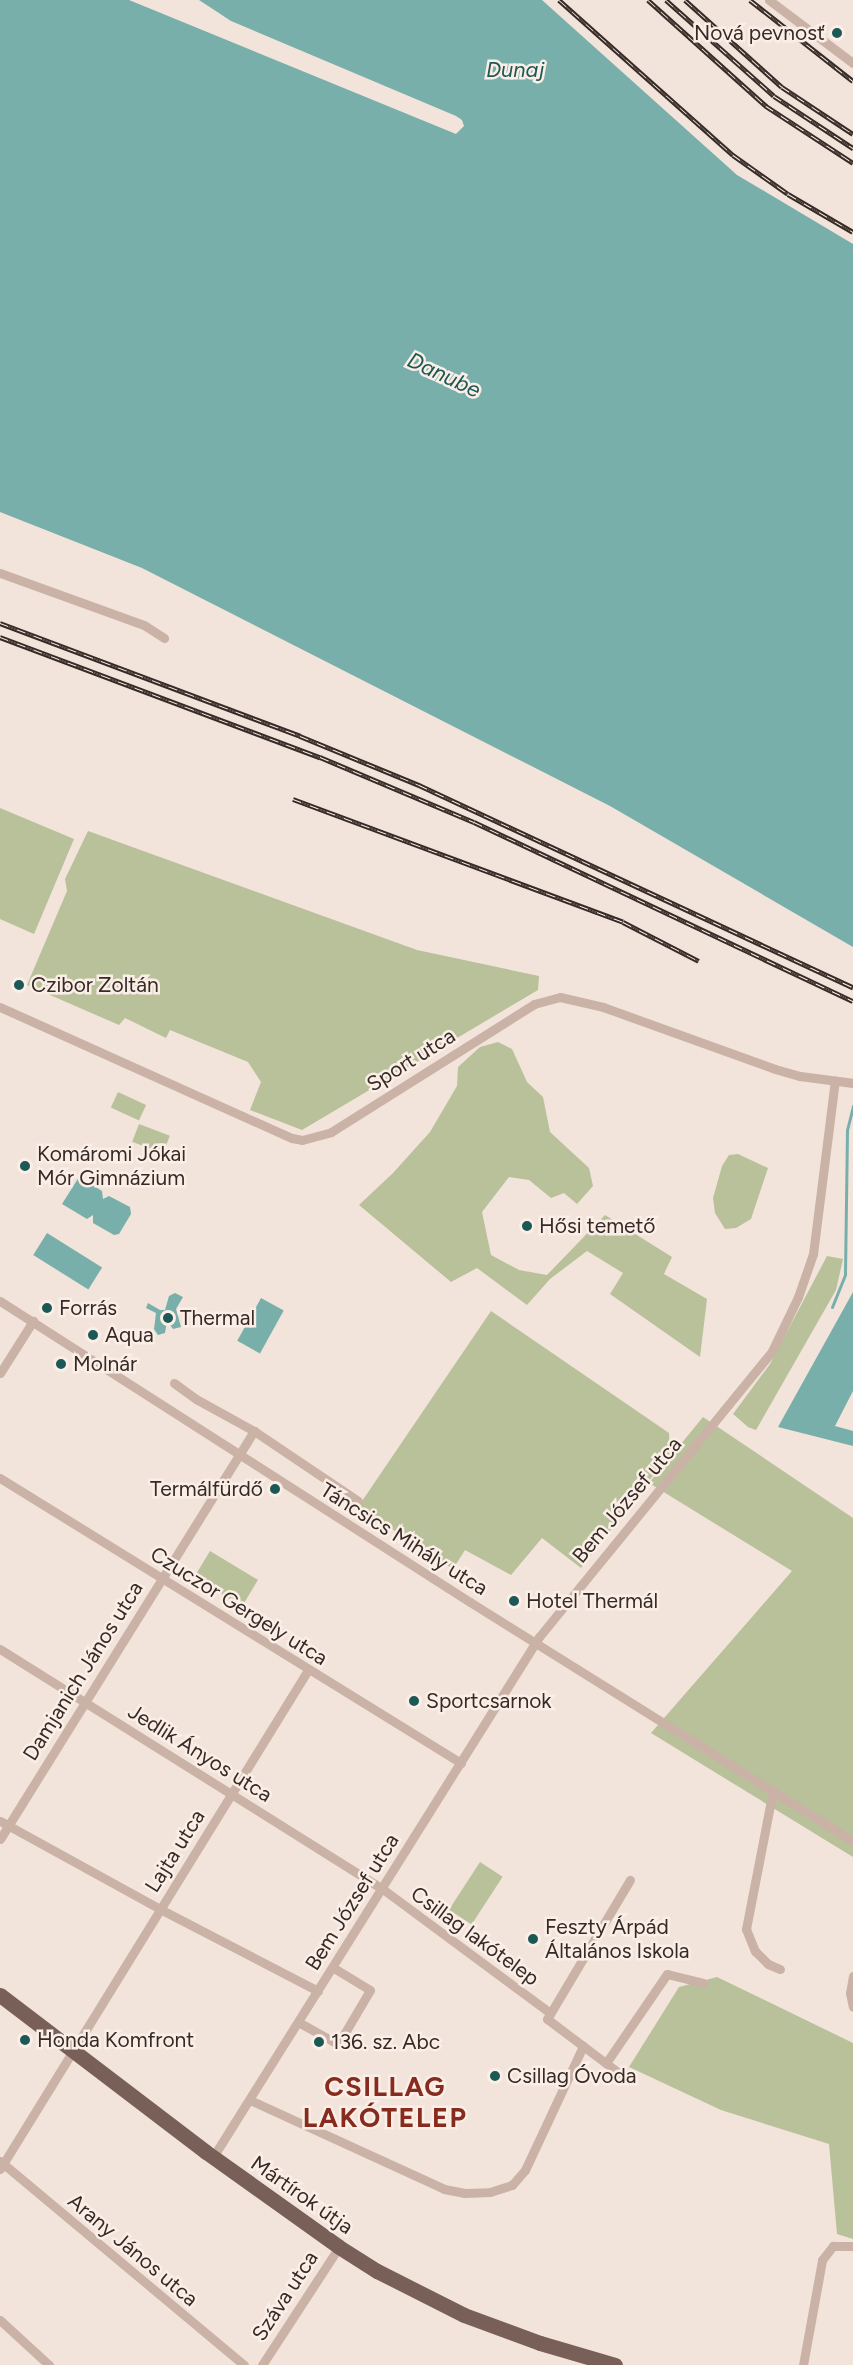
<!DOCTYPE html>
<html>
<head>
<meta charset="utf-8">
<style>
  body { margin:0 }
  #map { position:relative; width:853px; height:2365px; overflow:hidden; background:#f2e4da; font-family:Figtree,sans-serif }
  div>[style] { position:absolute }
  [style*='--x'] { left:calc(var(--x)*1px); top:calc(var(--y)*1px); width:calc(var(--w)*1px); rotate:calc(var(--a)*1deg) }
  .green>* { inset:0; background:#b8c19a; transform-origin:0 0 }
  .water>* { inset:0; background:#78afab; transform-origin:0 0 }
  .stream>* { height:3px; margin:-1.5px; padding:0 1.5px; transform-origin:1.5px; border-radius:1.5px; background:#78afab }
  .minor>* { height:9px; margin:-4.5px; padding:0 4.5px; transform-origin:4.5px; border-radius:4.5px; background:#cab2a6 }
  .primary>* { height:15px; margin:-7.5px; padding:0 7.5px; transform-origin:7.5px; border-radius:7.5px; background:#785f57 }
  .rail>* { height:5px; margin-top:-2.5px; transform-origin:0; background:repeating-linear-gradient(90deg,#faeee6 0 9px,#362a27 0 18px); box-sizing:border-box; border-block:2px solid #362a27 }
  .dots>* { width:16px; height:16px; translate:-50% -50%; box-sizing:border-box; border:3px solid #faeee6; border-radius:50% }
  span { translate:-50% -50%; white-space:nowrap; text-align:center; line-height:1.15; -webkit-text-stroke:5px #faeee6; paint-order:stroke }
  .poi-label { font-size:21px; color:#362a27 }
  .right { translate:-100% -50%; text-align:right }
  .left { translate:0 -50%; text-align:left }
  .street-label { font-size:21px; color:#362a27 }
  .water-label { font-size:22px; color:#1c5855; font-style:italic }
  .district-label { font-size:27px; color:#862b1e; font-weight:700; letter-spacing:1.5px }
</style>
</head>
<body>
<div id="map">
  <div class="green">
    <i style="clip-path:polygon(0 808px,74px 839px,34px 934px,0 919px)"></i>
    <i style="clip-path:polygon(88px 831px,417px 950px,539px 976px,538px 990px,302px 1130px,250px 1110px,261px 1082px,248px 1062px,170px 1030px,166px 1038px,125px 1018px,119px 1025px,27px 985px,67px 891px,65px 879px)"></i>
    <i style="clip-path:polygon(498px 1042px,512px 1049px,527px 1082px,543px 1097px,550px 1132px,589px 1168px,593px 1186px,577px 1204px,564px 1193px,551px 1198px,529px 1180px,509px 1177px,482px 1212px,491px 1255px,519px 1270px,547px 1275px,605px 1215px,672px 1257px,664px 1274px,707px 1299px,700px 1357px,610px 1294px,623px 1273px,587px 1251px,550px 1279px,527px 1305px,477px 1268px,451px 1282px,359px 1205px,393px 1173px,430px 1132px,457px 1086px,458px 1067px,480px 1047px)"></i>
    <i style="left:118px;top:1092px;width:31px;height:17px;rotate:25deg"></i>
    <i style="left:139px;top:1124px;width:33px;height:19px;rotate:21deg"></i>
    <i style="clip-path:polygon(738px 1154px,768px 1168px,751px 1219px,736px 1228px,725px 1229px,715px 1213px,713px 1198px,722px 1166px,729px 1155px)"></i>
    <i style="clip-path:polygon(827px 1256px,843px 1259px,836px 1290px,756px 1430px,748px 1427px,733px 1414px,770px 1364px)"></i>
    <i style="clip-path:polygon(491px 1311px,669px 1433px,670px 1454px,581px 1568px,542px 1538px,511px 1575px,465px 1550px,453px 1569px,358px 1507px)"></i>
    <i style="clip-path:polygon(703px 1417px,853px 1518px,853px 1857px,651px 1733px,792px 1571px,649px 1483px)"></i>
    <i style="left:210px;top:1551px;width:56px;height:31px;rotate:31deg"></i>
    <i style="left:480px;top:1862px;width:27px;height:57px;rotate:33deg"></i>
    <i style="clip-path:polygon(717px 1977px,853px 2043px,853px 2239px,837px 2234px,829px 2144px,721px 2110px,629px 2067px,679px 1987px)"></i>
  </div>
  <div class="water">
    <i style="clip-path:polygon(0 0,129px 0,456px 134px,464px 126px,462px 120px,456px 116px,231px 21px,199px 0,542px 0,737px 175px,853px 244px,853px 947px,610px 806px,142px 568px,0 512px)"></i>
    <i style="clip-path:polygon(79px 1177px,102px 1191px,103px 1199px,109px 1196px,130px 1207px,131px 1214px,119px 1234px,114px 1235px,93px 1223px,93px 1215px,87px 1219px,62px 1204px)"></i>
    <i style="left:47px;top:1233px;width:65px;height:26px;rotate:32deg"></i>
    <i style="clip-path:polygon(853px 1292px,853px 1391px,835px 1426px,853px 1431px,853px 1446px,778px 1427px)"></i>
    <i style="clip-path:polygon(175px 1293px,183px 1297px,176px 1309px,181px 1327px,173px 1329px,167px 1321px,165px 1333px,158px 1335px,154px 1329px,156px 1313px,146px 1308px,148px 1303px,160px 1310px,165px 1310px,169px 1296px)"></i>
    <i style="left:261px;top:1298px;width:26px;height:49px;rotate:29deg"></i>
  </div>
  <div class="stream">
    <i style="--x:832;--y:1307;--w:35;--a:-68"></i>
    <i style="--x:845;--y:1274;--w:144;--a:-89.2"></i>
    <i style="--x:847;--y:1130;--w:25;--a:-76"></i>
  </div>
  <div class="minor">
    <i style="--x:769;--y:0;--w:105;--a:36.9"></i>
    <i style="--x:0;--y:573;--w:153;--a:19.9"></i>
    <i style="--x:144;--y:625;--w:24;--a:33"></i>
    <i style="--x:0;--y:1007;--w:320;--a:24.2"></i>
    <i style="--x:292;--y:1138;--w:10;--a:11"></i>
    <i style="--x:302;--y:1140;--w:30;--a:-15"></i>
    <i style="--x:331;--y:1132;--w:240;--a:-32.2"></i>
    <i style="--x:534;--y:1004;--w:27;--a:-15"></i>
    <i style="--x:560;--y:997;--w:44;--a:13.1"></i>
    <i style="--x:603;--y:1007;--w:183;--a:19.8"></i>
    <i style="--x:775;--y:1069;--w:26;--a:16"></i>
    <i style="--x:800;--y:1076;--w:53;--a:7.5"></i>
    <i style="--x:0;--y:1301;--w:558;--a:32.64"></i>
    <i style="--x:470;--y:1602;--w:451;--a:32"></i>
    <i style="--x:0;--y:1373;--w:62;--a:-57.6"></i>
    <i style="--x:174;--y:1383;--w:27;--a:36"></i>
    <i style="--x:196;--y:1399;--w:66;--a:28.9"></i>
    <i style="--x:0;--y:1478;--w:542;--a:31.73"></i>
    <i style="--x:0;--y:1649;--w:448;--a:32.1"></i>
    <i style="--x:380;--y:1887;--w:212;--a:36.5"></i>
    <i style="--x:773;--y:1790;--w:142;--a:101"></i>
    <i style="--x:746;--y:1929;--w:24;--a:68"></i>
    <i style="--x:755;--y:1951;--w:18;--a:45"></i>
    <i style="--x:768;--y:1964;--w:13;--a:23"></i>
    <i style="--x:0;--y:1821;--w:183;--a:28.8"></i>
    <i style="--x:160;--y:1909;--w:178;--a:27.4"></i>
    <i style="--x:0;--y:1839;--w:481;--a:-58.1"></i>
    <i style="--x:254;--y:1431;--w:125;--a:33.9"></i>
    <i style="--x:853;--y:1976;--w:17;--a:100"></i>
    <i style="--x:850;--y:1993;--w:14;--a:78"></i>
    <i style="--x:300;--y:2023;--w:41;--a:29.1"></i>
    <i style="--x:336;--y:2043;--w:4;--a:-27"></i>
    <i style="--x:340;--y:2041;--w:59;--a:-59.5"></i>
    <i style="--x:370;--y:1990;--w:44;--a:-148.8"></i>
    <i style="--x:606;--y:2063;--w:108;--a:-55.6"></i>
    <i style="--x:667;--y:1974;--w:37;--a:14"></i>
    <i style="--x:619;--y:2073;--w:90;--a:-143.1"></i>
    <i style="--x:547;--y:2019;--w:162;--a:-59.2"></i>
    <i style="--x:250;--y:2100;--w:213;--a:24.6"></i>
    <i style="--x:444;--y:2189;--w:21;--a:11"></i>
    <i style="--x:465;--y:2193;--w:25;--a:-2"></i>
    <i style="--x:490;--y:2192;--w:23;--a:-18"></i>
    <i style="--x:512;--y:2185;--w:20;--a:-49"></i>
    <i style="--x:525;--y:2170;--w:137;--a:-64.9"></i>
    <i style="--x:213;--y:2157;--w:614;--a:-57.92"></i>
    <i style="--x:539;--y:1637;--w:369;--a:-50.8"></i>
    <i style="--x:772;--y:1351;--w:60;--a:-64.3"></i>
    <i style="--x:798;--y:1297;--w:46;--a:-70.8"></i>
    <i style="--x:813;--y:1254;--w:175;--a:-82.8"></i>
    <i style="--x:0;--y:2161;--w:318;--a:39.9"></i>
    <i style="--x:0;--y:2169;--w:586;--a:-58.32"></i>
    <i style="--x:0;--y:2320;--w:67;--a:42.6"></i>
    <i style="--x:262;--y:2365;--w:141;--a:-56.9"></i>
    <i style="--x:803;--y:2365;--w:107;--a:-79.7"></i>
    <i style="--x:822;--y:2260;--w:18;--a:-52"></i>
    <i style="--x:833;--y:2246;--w:20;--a:0"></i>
  </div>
  <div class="primary">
    <i style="--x:0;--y:1995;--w:259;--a:37.3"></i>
    <i style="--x:206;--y:2152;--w:163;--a:35.5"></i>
    <i style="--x:339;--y:2247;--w:45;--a:32.3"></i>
    <i style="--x:377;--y:2271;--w:97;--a:26.8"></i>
    <i style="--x:464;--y:2315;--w:81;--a:20.2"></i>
    <i style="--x:540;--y:2343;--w:78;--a:16.3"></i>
  </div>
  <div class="rail">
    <i style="--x:559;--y:0;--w:233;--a:41.7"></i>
    <i style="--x:733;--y:155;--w:67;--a:35.3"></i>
    <i style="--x:788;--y:194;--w:75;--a:30.3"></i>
    <i style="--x:648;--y:0;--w:159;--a:41.9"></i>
    <i style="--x:766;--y:106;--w:104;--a:33.2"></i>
    <i style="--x:666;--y:0;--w:144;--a:41.6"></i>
    <i style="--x:774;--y:96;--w:95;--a:33.4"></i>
    <i style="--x:685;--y:0;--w:130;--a:41.9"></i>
    <i style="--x:782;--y:87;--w:85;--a:33.5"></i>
    <i style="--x:750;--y:0;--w:131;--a:38.2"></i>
    <i style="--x:0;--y:623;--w:321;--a:20.6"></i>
    <i style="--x:300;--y:736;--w:129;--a:22.4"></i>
    <i style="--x:419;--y:785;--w:479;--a:25"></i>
    <i style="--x:0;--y:637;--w:342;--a:20.6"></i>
    <i style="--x:320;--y:757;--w:167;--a:22.9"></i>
    <i style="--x:474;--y:822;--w:419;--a:25.3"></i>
    <i style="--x:293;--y:799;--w:352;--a:20.4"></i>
    <i style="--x:623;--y:922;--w:85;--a:27.2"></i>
  </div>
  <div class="dots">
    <i style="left:837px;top:33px;background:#1c5855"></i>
    <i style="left:19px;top:985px;background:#1c5855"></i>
    <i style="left:25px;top:1166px;background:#1c5855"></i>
    <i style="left:527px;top:1226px;background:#1c5855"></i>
    <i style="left:47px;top:1308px;background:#1c5855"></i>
    <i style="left:168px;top:1318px;background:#1c5855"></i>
    <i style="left:93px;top:1335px;background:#1c5855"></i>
    <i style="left:61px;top:1364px;background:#1c5855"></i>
    <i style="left:275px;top:1489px;background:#1c5855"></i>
    <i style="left:514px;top:1601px;background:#1c5855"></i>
    <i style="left:414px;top:1701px;background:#1c5855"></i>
    <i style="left:533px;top:1939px;background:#1c5855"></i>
    <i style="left:25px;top:2040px;background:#1c5855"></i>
    <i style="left:319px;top:2042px;background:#1c5855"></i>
    <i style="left:495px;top:2076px;background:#1c5855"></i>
  </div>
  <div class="poi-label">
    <span class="right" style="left:825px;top:33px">Nová pevnosť</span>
    <span class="left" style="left:31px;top:985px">Czibor Zoltán</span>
    <span class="left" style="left:37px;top:1166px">Komáromi Jókai<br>Mór Gimnázium</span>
    <span class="left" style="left:539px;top:1226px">Hősi temető</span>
    <span class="left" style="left:59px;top:1308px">Forrás</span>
    <span class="left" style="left:180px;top:1318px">Thermal</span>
    <span class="left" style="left:105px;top:1335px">Aqua</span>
    <span class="left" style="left:73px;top:1364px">Molnár</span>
    <span class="right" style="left:263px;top:1489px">Termálfürdő</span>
    <span class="left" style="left:526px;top:1601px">Hotel Thermál</span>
    <span class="left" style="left:426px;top:1701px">Sportcsarnok</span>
    <span class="left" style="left:545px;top:1939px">Feszty Árpád<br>Általános Iskola</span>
    <span class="left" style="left:37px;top:2040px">Honda Komfront</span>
    <span class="left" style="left:331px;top:2042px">136. sz. Abc</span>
    <span class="left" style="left:507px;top:2076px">Csillag Óvoda</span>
  </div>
  <div class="street-label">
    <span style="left:411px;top:1060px;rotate:-32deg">Sport utca</span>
    <span style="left:627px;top:1500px;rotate:-50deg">Bem József utca</span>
    <span style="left:404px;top:1539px;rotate:32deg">Táncsics Mihály utca</span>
    <span style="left:239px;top:1606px;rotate:32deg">Czuczor Gergely utca</span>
    <span style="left:83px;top:1671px;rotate:-58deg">Damjanich János utca</span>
    <span style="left:200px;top:1753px;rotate:32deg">Jedlik Ányos utca</span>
    <span style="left:175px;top:1851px;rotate:-58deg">Lajta utca</span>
    <span style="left:352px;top:1902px;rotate:-58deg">Bem József utca</span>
    <span style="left:475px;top:1936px;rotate:36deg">Csillag lakótelep</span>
    <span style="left:302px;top:2195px;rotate:35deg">Mártírok útja</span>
    <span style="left:133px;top:2250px;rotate:40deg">Arany János utca</span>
    <span style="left:285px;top:2296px;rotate:-57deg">Száva utca</span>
  </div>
  <div class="water-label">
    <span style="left:515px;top:70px">Dunaj</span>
    <span style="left:444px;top:375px;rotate:25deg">Danube</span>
  </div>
  <div class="district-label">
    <span style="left:385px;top:2102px">CSILLAG<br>LAKÓTELEP</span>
  </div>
</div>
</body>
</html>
